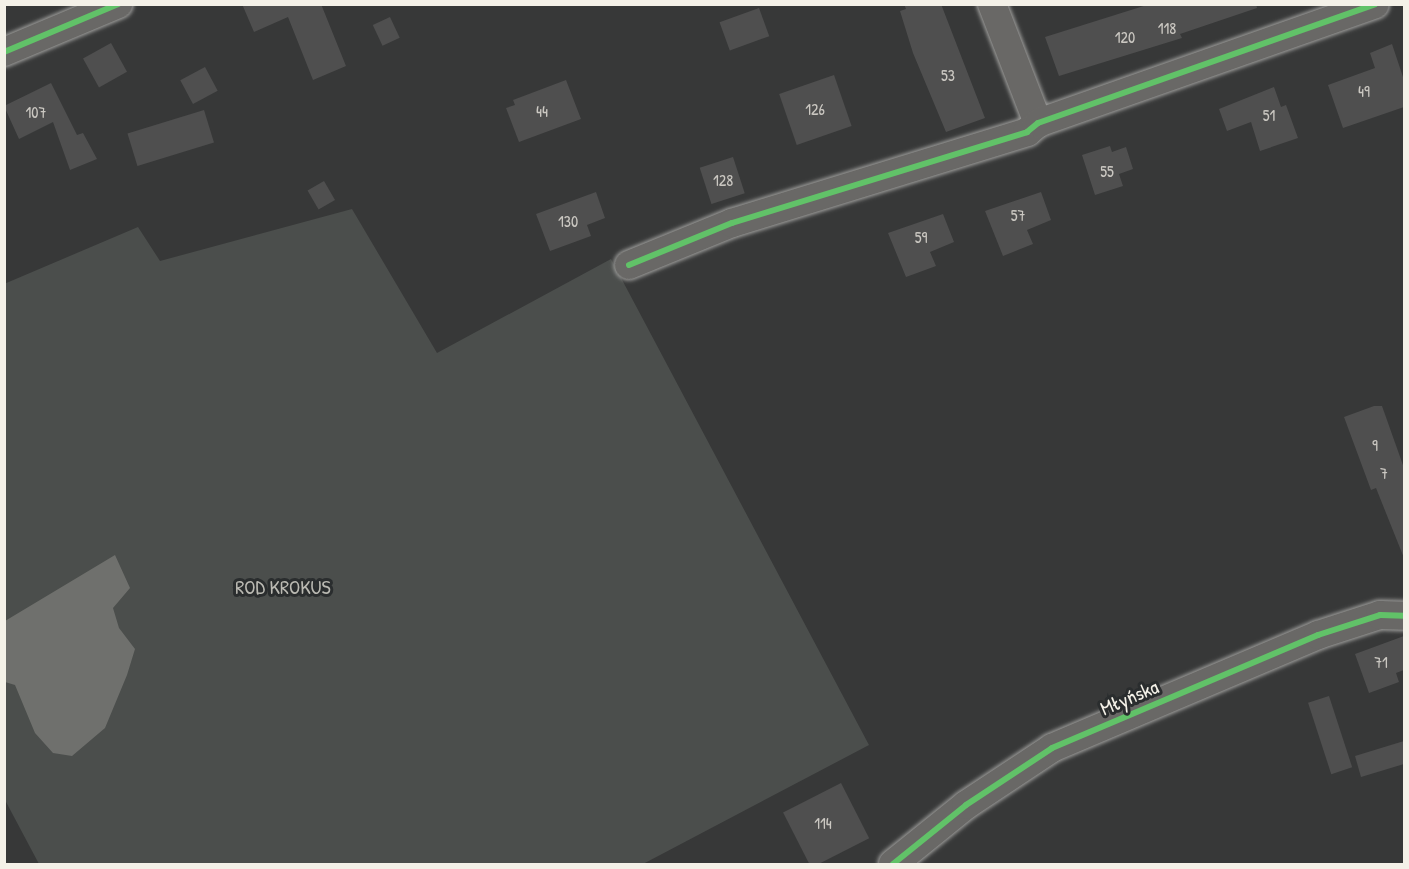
<!DOCTYPE html>
<html>
<head>
<meta charset="utf-8">
<style>
  body { margin:0 }
  #map { position:relative; width:1409px; height:869px; overflow:hidden; background:#373838; font-family:"Patrick Hand",sans-serif }
  div>[style] { position:absolute }
  [style*='--x'] { left:calc(var(--x)*1px); top:calc(var(--y)*1px); width:calc(var(--w)*1px); rotate:calc(var(--a)*1deg) }
  .green>* { inset:0; background:#4b4e4c }
  .water>* { inset:0; background:#6f706d }
  .building>* { inset:0; background:#4f4f4f; transform-origin:0 0 }
  .roads { filter:drop-shadow(0 0 2px #9d9d9b) drop-shadow(0 0 2px #9d9d9b) }
  .street>* { height:28px; margin:-14px; padding:0 14px; transform-origin:14px; border-radius:14px; background:#696866 }
  .cycleway>* { height:6px; margin:-3px; padding:0 3px; transform-origin:3px; border-radius:3px; background:#61c268 }
  span { translate:-50% -50%; white-space:nowrap; text-align:center; line-height:1.15; -webkit-text-stroke:6px #2a2d2e; paint-order:stroke }
  .number-label { font-size:16px; color:#cbc8c2 }
  .number-label span { -webkit-text-stroke-width:0 }
  .park-label { font-size:20px; color:#bab9b2 }
  .street-label { font-size:20px; color:#f4f1e8 }
  .frame { position:absolute; inset:0; border:6px solid #f4f1e8; pointer-events:none }
</style>
</head>
<body>
<div id="map">
  <div class="green">
    <i style="clip-path:polygon(352px 209px,437px 353px,611px 259px,869px 745px,643px 864px,39px 864px,5px 800px,4px 284px,138px 227px,160px 261px)"></i>
  </div>
  <div class="water">
    <i style="clip-path:polygon(115px 555px,130px 588px,113px 608px,119px 628px,135px 649px,127px 675px,105px 728px,72px 756px,53px 753px,35px 733px,15px 685px,5px 682px,5px 621px)"></i>
  </div>
  <div class="building">
    <i style="clip-path:polygon(242px 4px,321px 4px,346px 66px,313px 80px,288px 17px,254px 32px)"></i>
    <i style="clip-path:polygon(904px 4px,941px 4px,985px 118px,946px 132px,913px 53px,900px 11px,906px 9px)"></i>
    <i style="clip-path:polygon(1150px 4px,1256px 4px,1257px 8px,1180px 34px,1182px 38px,1059px 76px,1045px 37px)"></i>
    <i style="left:759px;top:8px;width:30px;height:42px;rotate:70deg"></i>
    <i style="left:390px;top:17px;width:23px;height:19px;rotate:65deg"></i>
    <i style="left:111px;top:43px;width:33px;height:32px;rotate:61deg"></i>
    <i style="clip-path:polygon(1392px 44px,1404px 80px,1404px 107px,1343px 128px,1328px 85px,1375px 68px,1370px 53px)"></i>
    <i style="left:205px;top:67px;width:27px;height:28px;rotate:62deg"></i>
    <i style="left:834px;top:75px;width:54px;height:58px;rotate:71deg"></i>
    <i style="clip-path:polygon(566px 80px,581px 119px,519px 142px,506px 108px,515px 105px,513px 100px)"></i>
    <i style="clip-path:polygon(51px 83px,77px 135px,83px 133px,97px 159px,70px 170px,53px 122px,19px 139px,4px 106px)"></i>
    <i style="clip-path:polygon(1274px 87px,1281px 107px,1286px 105px,1298px 138px,1260px 151px,1251px 122px,1227px 131px,1219px 109px)"></i>
    <i style="left:204px;top:110px;width:34px;height:80px;rotate:73deg"></i>
    <i style="clip-path:polygon(1110px 146px,1112px 152px,1126px 147px,1133px 169px,1119px 174px,1123px 186px,1095px 195px,1082px 155px)"></i>
    <i style="left:733px;top:157px;width:38px;height:35px;rotate:72deg"></i>
    <i style="left:324px;top:181px;width:22px;height:19px;rotate:60deg"></i>
    <i style="clip-path:polygon(596px 192px,605px 218px,587px 225px,591px 236px,550px 251px,536px 214px)"></i>
    <i style="clip-path:polygon(1041px 192px,1051px 220px,1027px 230px,1033px 244px,1003px 256px,985px 211px)"></i>
    <i style="clip-path:polygon(943px 214px,954px 242px,930px 252px,936px 266px,906px 277px,888px 233px)"></i>
    <i style="clip-path:polygon(1374px 406px,1382px 406px,1404px 468px,1404px 558px,1376px 488px,1371px 490px,1344px 417px)"></i>
    <i style="clip-path:polygon(1404px 636px,1404px 670px,1396px 673px,1399px 682px,1369px 693px,1355px 654px)"></i>
    <i style="left:1329px;top:696px;width:75px;height:22px;rotate:72deg"></i>
    <i style="clip-path:polygon(1404px 741px,1404px 764px,1361px 777px,1355px 756px)"></i>
    <i style="left:841px;top:783px;width:62px;height:65px;rotate:63deg"></i>
  </div>
  <div class="roads">
    <div class="street">
      <i style="--x:992;--y:4;--w:128;--a:68.9"></i>
      <i style="--x:4;--y:52;--w:124;--a:-22.8"></i>
      <i style="--x:629;--y:265;--w:111;--a:-22.2"></i>
      <i style="--x:732;--y:223;--w:309;--a:-17.1"></i>
      <i style="--x:1027;--y:132;--w:14;--a:-39"></i>
      <i style="--x:1038;--y:123;--w:357;--a:-19.4"></i>
      <i style="--x:893;--y:864;--w:94;--a:-38.9"></i>
      <i style="--x:966;--y:805;--w:103;--a:-33.5"></i>
      <i style="--x:1052;--y:748;--w:289;--a:-23"></i>
      <i style="--x:1318;--y:635;--w:65;--a:-17.9"></i>
      <i style="--x:1380;--y:615;--w:24;--a:2"></i>
    </div>
  </div>
  <div class="cycleway">
    <i style="--x:4;--y:52;--w:124;--a:-22.8"></i>
    <i style="--x:629;--y:265;--w:111;--a:-22.2"></i>
    <i style="--x:732;--y:223;--w:309;--a:-17.1"></i>
    <i style="--x:1027;--y:132;--w:14;--a:-39"></i>
    <i style="--x:1038;--y:123;--w:357;--a:-19.4"></i>
    <i style="--x:893;--y:864;--w:94;--a:-38.9"></i>
    <i style="--x:966;--y:805;--w:103;--a:-33.5"></i>
    <i style="--x:1052;--y:748;--w:289;--a:-23"></i>
    <i style="--x:1318;--y:635;--w:65;--a:-17.9"></i>
    <i style="--x:1380;--y:615;--w:24;--a:2"></i>
  </div>
  <div class="number-label">
    <span style="left:1167px;top:28px">118</span>
    <span style="left:1125px;top:37px">120</span>
    <span style="left:948px;top:75px">53</span>
    <span style="left:1364px;top:91px">49</span>
    <span style="left:815px;top:109px">126</span>
    <span style="left:542px;top:111px">44</span>
    <span style="left:36px;top:112px">107</span>
    <span style="left:1269px;top:115px">51</span>
    <span style="left:1107px;top:171px">55</span>
    <span style="left:723px;top:180px">128</span>
    <span style="left:1018px;top:215px">57</span>
    <span style="left:568px;top:221px">130</span>
    <span style="left:921px;top:237px">59</span>
    <span style="left:1375px;top:445px">9</span>
    <span style="left:1384px;top:473px">7</span>
    <span style="left:1381px;top:662px">71</span>
    <span style="left:823px;top:823px">114</span>
  </div>
  <div class="park-label">
    <span style="left:283px;top:586px">ROD KROKUS</span>
  </div>
  <div class="street-label">
    <span style="left:1129px;top:697px;rotate:-23deg">Młyńska</span>
  </div>
  <div class="frame"></div>
</div>
</body>
</html>
